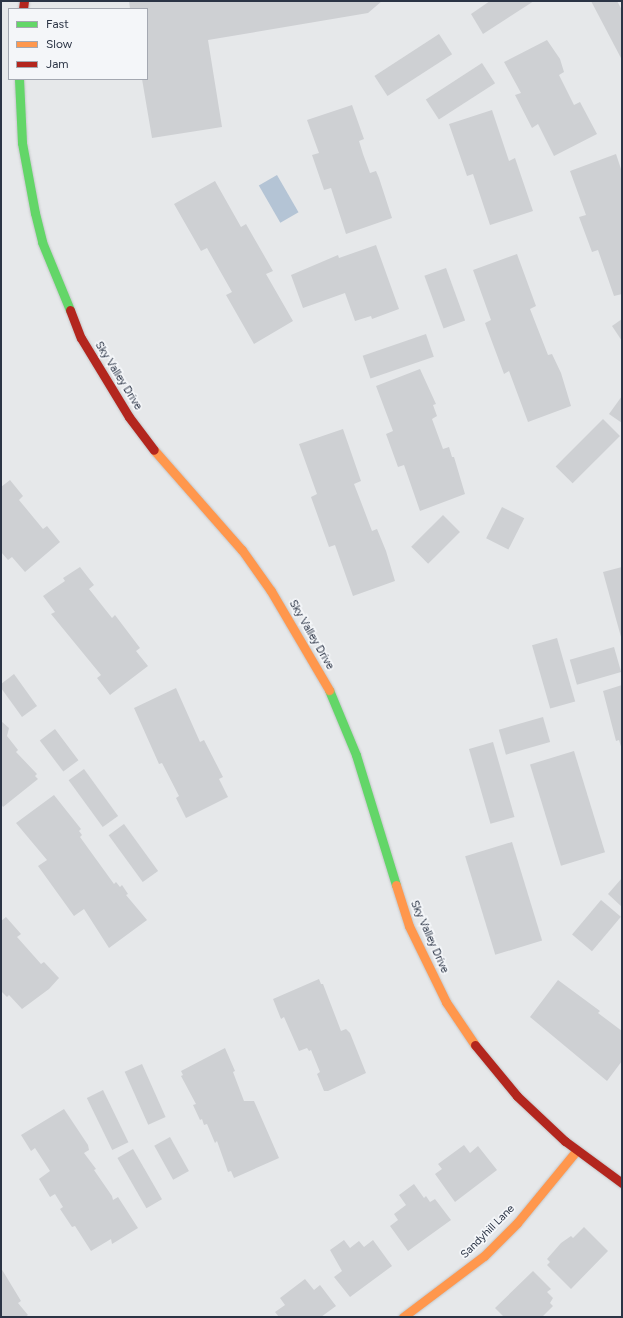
<!DOCTYPE html>
<html>
<head>
<meta charset="utf-8">
<style>
  body { margin:0 }
  #map { position:relative; width:623px; height:1318px; overflow:hidden; background:#e6e8ea; font-family:Figtree,sans-serif }
  div>[style] { position:absolute }
  [style*='--x'] { left:calc(var(--x)*1px); top:calc(var(--y)*1px); width:calc(var(--w)*1px); rotate:calc(var(--a)*1deg) }
  .water>* { inset:0; background:#b4c4d5; transform-origin:0 0 }
  .building>* { inset:0; background:#ced0d3; transform-origin:0 0 }
  .roads { filter:drop-shadow(0 0 1px #c4c6c8) drop-shadow(0 0 1px #c4c6c8) }
  .fast>* { height:9px; margin:-4.5px; padding:0 4.5px; transform-origin:4.5px; border-radius:4.5px; background:#63d668 }
  .slow>* { height:9px; margin:-4.5px; padding:0 4.5px; transform-origin:4.5px; border-radius:4.5px; background:#ff974d }
  .jam>* { height:9px; margin:-4.5px; padding:0 4.5px; transform-origin:4.5px; border-radius:4.5px; background:#b3261e }
  span { translate:-50% -50%; white-space:nowrap; text-align:center; line-height:1.15; -webkit-text-stroke:3.5px #f4f6f9; paint-order:stroke }
  .street-label { font-size:11px; color:#2b3445 }
  .frame { position:absolute; inset:0; border:2px solid #2b3445; pointer-events:none }
  .legend { position:absolute; left:8px; top:8px; width:140px; height:72px; box-sizing:border-box; background:#f4f6f9; border:1px solid #a4a8b1; margin:0; padding:5px 7px; list-style:none; font-size:12px; color:#2b3445 }
  .legend li { display:flex; align-items:center; gap:8px; height:20px }
  .legend b { width:20px; border:1px solid #a4a8b1 }
</style>
</head>
<body>
<div id="map">
  <div class="water">
    <i style="left:277px;top:175px;width:43px;height:21px;rotate:60deg"></i>
  </div>
  <div class="building">
    <i style="clip-path:polygon(129px 1px,382px 1px,368px 13px,208px 40px,222px 127px,152px 138px,142px 79px,147px 79px,147px 9px,130px 9px)"></i>
    <i style="clip-path:polygon(490px 1px,534px 1px,483px 34px,471px 14px)"></i>
    <i style="clip-path:polygon(591px 1px,617px 1px,622px 10px,622px 60px)"></i>
    <i style="left:439px;top:34px;width:24px;height:77px;rotate:57deg"></i>
    <i style="clip-path:polygon(547px 40px,560px 59px,564px 72px,559px 75px,574px 105px,580px 102px,597px 134px,554px 156px,538px 124px,532px 128px,515px 95px,521px 93px,504px 62px)"></i>
    <i style="left:482px;top:63px;width:24px;height:67px;rotate:57deg"></i>
    <i style="clip-path:polygon(352px 105px,364px 139px,359px 141px,363px 154px,370px 173px,376px 171px,379px 178px,392px 218px,346px 234px,331px 188px,324px 190px,312px 155px,319px 153px,307px 120px)"></i>
    <i style="clip-path:polygon(492px 110px,509px 161px,515px 158px,533px 211px,490px 225px,473px 174px,467px 176px,449px 124px)"></i>
    <i style="clip-path:polygon(616px 154px,622px 172px,622px 294px,614px 296px,598px 250px,592px 252px,579px 217px,586px 215px,570px 171px)"></i>
    <i style="clip-path:polygon(215px 181px,241px 227px,246px 224px,273px 271px,266px 274px,293px 321px,254px 344px,226px 295px,232px 292px,207px 248px,201px 251px,174px 204px)"></i>
    <i style="clip-path:polygon(376px 245px,399px 309px,372px 319px,371px 316px,355px 321px,345px 293px,303px 308px,291px 275px,338px 255px,339px 258px)"></i>
    <i style="clip-path:polygon(517px 254px,536px 306px,530px 309px,548px 355px,552px 354px,561px 373px,571px 406px,528px 422px,509px 371px,504px 374px,485px 323px,491px 320px,473px 270px)"></i>
    <i style="left:446px;top:268px;width:56px;height:23px;rotate:70deg"></i>
    <i style="clip-path:polygon(622px 319px,622px 341px,612px 326px)"></i>
    <i style="left:426px;top:334px;width:24px;height:67px;rotate:71deg"></i>
    <i style="clip-path:polygon(420px 369px,436px 404px,433px 405px,437px 416px,432px 419px,443px 449px,449px 447px,452px 457px,454px 457px,465px 494px,420px 511px,404px 465px,398px 467px,386px 434px,393px 431px,376px 386px)"></i>
    <i style="clip-path:polygon(622px 396px,622px 423px,609px 414px)"></i>
    <i style="left:603px;top:419px;width:24px;height:67px;rotate:45deg"></i>
    <i style="clip-path:polygon(343px 429px,361px 481px,354px 484px,361px 502px,372px 531px,377px 529px,386px 551px,395px 581px,353px 596px,335px 545px,329px 547px,311px 497px,317px 494px,299px 444px)"></i>
    <i style="clip-path:polygon(10px 480px,23px 496px,19px 500px,43px 529px,47px 526px,60px 542px,25px 572px,12px 557px,8px 560px,1px 552px,1px 487px)"></i>
    <i style="left:502px;top:507px;width:25px;height:35px;rotate:27deg"></i>
    <i style="left:443px;top:515px;width:24px;height:45px;rotate:45deg"></i>
    <i style="clip-path:polygon(80px 567px,94px 585px,89px 589px,112px 618px,115px 615px,140px 648px,136px 651px,148px 666px,110px 695px,97px 678px,101px 675px,51px 614px,55px 612px,43px 596px,65px 581px,63px 578px)"></i>
    <i style="clip-path:polygon(622px 567px,622px 637px,621px 637px,603px 572px)"></i>
    <i style="left:557px;top:638px;width:66px;height:26px;rotate:74deg"></i>
    <i style="left:614px;top:647px;width:26px;height:46px;rotate:74deg"></i>
    <i style="clip-path:polygon(14px 674px,37px 706px,22px 717px,1px 688px,1px 684px)"></i>
    <i style="clip-path:polygon(622px 685px,622px 750px,619px 740px,616px 741px,603px 691px)"></i>
    <i style="clip-path:polygon(176px 688px,200px 742px,204px 740px,223px 777px,219px 779px,228px 797px,186px 818px,176px 798px,179px 796px,162px 763px,159px 764px,134px 708px)"></i>
    <i style="left:543px;top:717px;width:26px;height:46px;rotate:74deg"></i>
    <i style="clip-path:polygon(1px 721px,9px 728px,7px 736px,18px 750px,16px 752px,37px 774px,35px 776px,38px 779px,3px 807px,1px 804px)"></i>
    <i style="left:55px;top:729px;width:39px;height:19px;rotate:53deg"></i>
    <i style="left:493px;top:742px;width:78px;height:25px;rotate:74deg"></i>
    <i style="left:574px;top:751px;width:106px;height:46px;rotate:73deg"></i>
    <i style="left:84px;top:769px;width:58px;height:19px;rotate:54deg"></i>
    <i style="clip-path:polygon(54px 795px,81px 829px,79px 831px,82px 835px,80px 837px,114px 884px,116px 882px,120px 887px,122px 885px,128px 894px,126px 895px,147px 920px,109px 948px,84px 909px,74px 916px,38px 866px,47px 860px,16px 823px)"></i>
    <i style="left:124px;top:824px;width:58px;height:19px;rotate:54deg"></i>
    <i style="left:512px;top:842px;width:103px;height:49px;rotate:73deg"></i>
    <i style="clip-path:polygon(622px 878px,622px 907px,608px 894px)"></i>
    <i style="left:601px;top:900px;width:26px;height:45px;rotate:40deg"></i>
    <i style="clip-path:polygon(6px 917px,21px 934px,17px 937px,41px 964px,44px 962px,59px 978px,49px 989px,22px 1009px,9px 995px,7px 997px,1px 991px,1px 921px)"></i>
    <i style="clip-path:polygon(319px 979px,321px 984px,323px 984px,341px 1031px,346px 1029px,350px 1033px,366px 1073px,328px 1091px,324px 1091px,317px 1074px,320px 1072px,311px 1050px,309px 1051px,307px 1048px,299px 1051px,284px 1017px,281px 1019px,273px 999px)"></i>
    <i style="clip-path:polygon(558px 980px,600px 1011px,598px 1013px,622px 1031px,622px 1061px,607px 1081px,530px 1017px)"></i>
    <i style="clip-path:polygon(225px 1048px,235px 1071px,233px 1072px,244px 1101px,254px 1101px,279px 1158px,234px 1178px,231px 1171px,228px 1172px,217px 1141px,215px 1143px,207px 1124px,204px 1125px,202px 1119px,200px 1120px,193px 1105px,196px 1104px,181px 1076px,183px 1075px,181px 1071px)"></i>
    <i style="left:142px;top:1064px;width:58px;height:19px;rotate:66deg"></i>
    <i style="left:103px;top:1090px;width:58px;height:18px;rotate:64deg"></i>
    <i style="clip-path:polygon(64px 1109px,88px 1145px,89px 1150px,84px 1153px,96px 1169px,94px 1170px,112px 1196px,113px 1200px,118px 1197px,138px 1228px,112px 1244px,111px 1239px,91px 1251px,75px 1226px,72px 1227px,60px 1209px,63px 1207px,55px 1194px,50px 1197px,39px 1179px,50px 1171px,35px 1148px,31px 1151px,21px 1135px)"></i>
    <i style="left:170px;top:1137px;width:39px;height:18px;rotate:61deg"></i>
    <i style="clip-path:polygon(464px 1145px,470px 1153px,478px 1146px,497px 1170px,455px 1202px,435px 1174px,442px 1169px,438px 1164px)"></i>
    <i style="left:133px;top:1149px;width:58px;height:18px;rotate:60deg"></i>
    <i style="clip-path:polygon(414px 1184px,424px 1198px,426px 1196px,430px 1202px,435px 1199px,451px 1220px,408px 1251px,390px 1226px,398px 1220px,394px 1214px,406px 1205px,399px 1195px)"></i>
    <i style="clip-path:polygon(584px 1227px,608px 1251px,571px 1289px,547px 1265px,550px 1262px,547px 1259px,561px 1243px,571px 1236px,573px 1238px)"></i>
    <i style="clip-path:polygon(344px 1240px,350px 1248px,359px 1241px,364px 1247px,373px 1240px,392px 1266px,350px 1297px,334px 1277px,342px 1271px,330px 1250px)"></i>
    <i style="clip-path:polygon(1px 1268px,21px 1301px,18px 1303px,28px 1315px,25px 1317px,1px 1317px)"></i>
    <i style="clip-path:polygon(533px 1271px,551px 1289px,547px 1292px,553px 1298px,550px 1303px,553px 1306px,542px 1317px,504px 1317px,495px 1308px)"></i>
    <i style="clip-path:polygon(305px 1279px,314px 1290px,320px 1285px,336px 1306px,321px 1317px,279px 1317px,275px 1312px,285px 1305px,280px 1298px)"></i>
  </div>
  <div class="roads">
    <div class="fast">
      <i style="--x:19;--y:79;--w:64;--a:87.3"></i>
      <i style="--x:22;--y:143;--w:71;--a:79.5"></i>
      <i style="--x:35;--y:213;--w:30;--a:76"></i>
      <i style="--x:42;--y:242;--w:74;--a:67.6"></i>
      <i style="--x:329;--y:690;--w:70;--a:67.4"></i>
      <i style="--x:356;--y:755;--w:136;--a:72.9"></i>
    </div>
    <div class="slow">
      <i style="--x:154;--y:450;--w:133;--a:48.7"></i>
      <i style="--x:242;--y:550;--w:50;--a:54.7"></i>
      <i style="--x:271;--y:591;--w:115;--a:59.6"></i>
      <i style="--x:396;--y:885;--w:43;--a:72.4"></i>
      <i style="--x:409;--y:926;--w:85;--a:64"></i>
      <i style="--x:446;--y:1002;--w:52;--a:56"></i>
      <i style="--x:403;--y:1317;--w:101;--a:-37"></i>
      <i style="--x:484;--y:1256;--w:47;--a:-45"></i>
      <i style="--x:517;--y:1223;--w:94;--a:-50.6"></i>
    </div>
    <div class="jam">
      <i style="--x:23;--y:9;--w:8;--a:-83"></i>
      <i style="--x:70;--y:310;--w:30;--a:69"></i>
      <i style="--x:81;--y:338;--w:92;--a:58.7"></i>
      <i style="--x:129;--y:417;--w:41;--a:52.9"></i>
      <i style="--x:475;--y:1045;--w:66;--a:50.5"></i>
      <i style="--x:517;--y:1096;--w:66;--a:43.2"></i>
      <i style="--x:565;--y:1141;--w:71;--a:36.4"></i>
    </div>
  </div>
  <div class="street-label">
    <span style="left:118px;top:376px;rotate:58deg">Sky Valley Drive</span>
    <span style="left:311px;top:635px;rotate:60deg">Sky Valley Drive</span>
    <span style="left:429px;top:937px;rotate:66deg">Sky Valley Drive</span>
    <span style="left:488px;top:1232px;rotate:-45deg">Sandyhill Lane</span>
  </div>
  <div class="frame"></div>
  <ul class="legend">
  <li><b style="height:5px;background:#63d668"></b>Fast</li>
  <li><b style="height:5px;background:#ff974d"></b>Slow</li>
  <li><b style="height:5px;background:#b3261e"></b>Jam</li>
  </ul>
</div>
</body>
</html>
